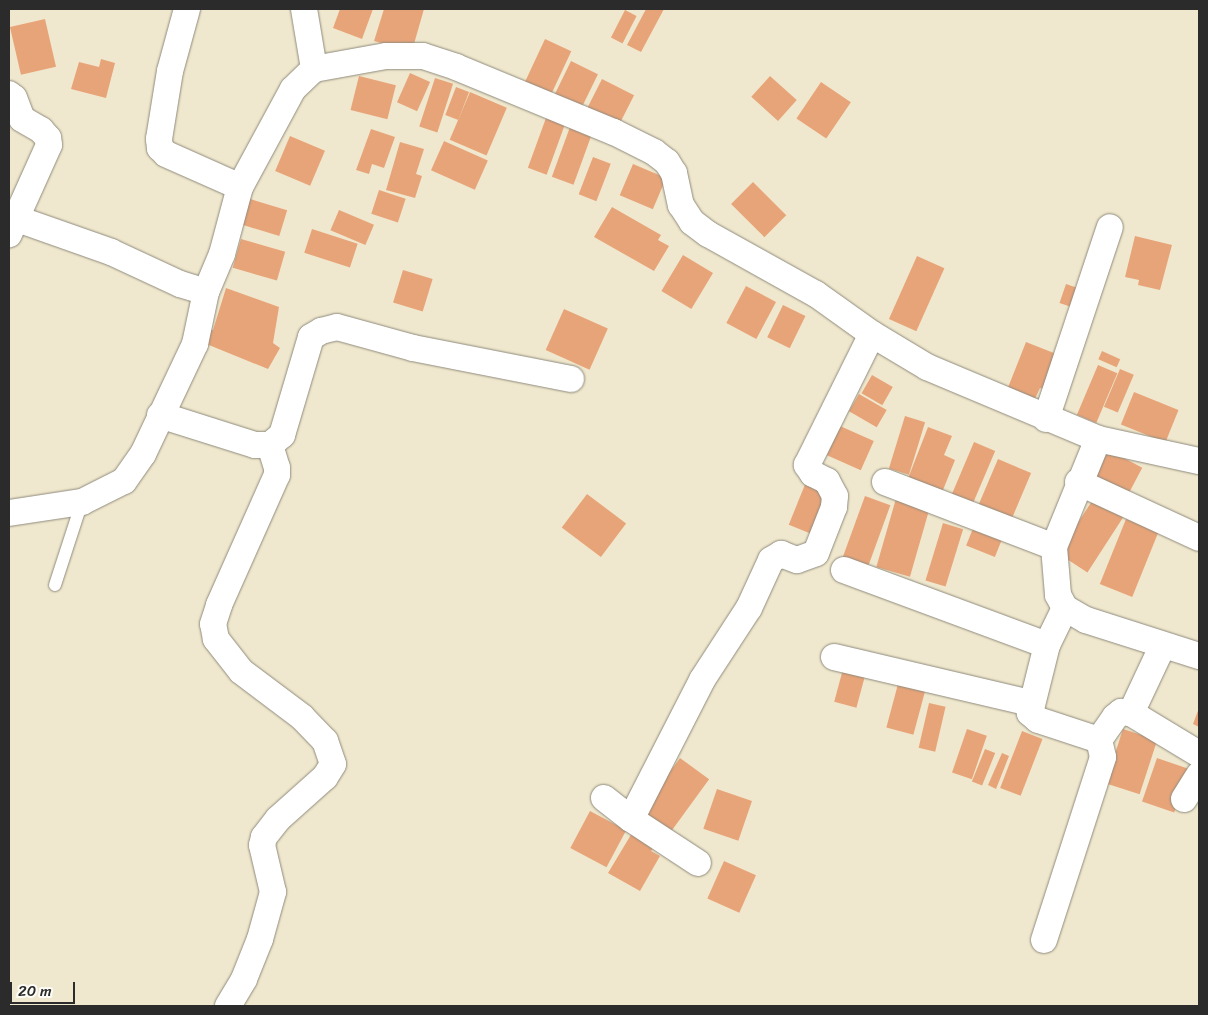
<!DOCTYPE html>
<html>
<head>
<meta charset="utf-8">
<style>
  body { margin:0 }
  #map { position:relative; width:1208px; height:1015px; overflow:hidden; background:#f0e8ce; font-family:Sriracha,sans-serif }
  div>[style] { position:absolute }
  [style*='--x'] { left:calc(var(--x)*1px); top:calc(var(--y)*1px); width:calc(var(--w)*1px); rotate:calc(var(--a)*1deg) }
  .building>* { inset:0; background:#e8a479; transform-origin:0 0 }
  .roads { filter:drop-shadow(0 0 1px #8e8a7c) drop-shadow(0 0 1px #8e8a7c) }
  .service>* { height:12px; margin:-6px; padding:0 6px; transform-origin:6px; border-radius:6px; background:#fff }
  .minor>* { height:26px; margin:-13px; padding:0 13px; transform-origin:13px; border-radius:13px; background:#fff }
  span { translate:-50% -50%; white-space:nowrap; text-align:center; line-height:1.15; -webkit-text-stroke:4.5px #fdfcf7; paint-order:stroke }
  .frame { position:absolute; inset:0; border:10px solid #2b2b2b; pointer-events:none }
  .scale { position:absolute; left:10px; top:982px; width:65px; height:22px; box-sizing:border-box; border:2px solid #2b2b2b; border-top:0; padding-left:6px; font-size:15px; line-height:18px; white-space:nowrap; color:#2b2b2b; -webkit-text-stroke:4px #fdfcf7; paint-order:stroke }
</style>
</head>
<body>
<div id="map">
  <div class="building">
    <i style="clip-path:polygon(340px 9px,373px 9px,362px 39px,333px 28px)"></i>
    <i style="clip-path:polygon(384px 9px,424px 9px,412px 51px,374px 41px)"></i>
    <i style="clip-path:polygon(646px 9px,664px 9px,641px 52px,627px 45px)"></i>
    <i style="left:625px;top:10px;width:13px;height:31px;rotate:27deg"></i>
    <i style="left:45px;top:19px;width:49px;height:36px;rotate:77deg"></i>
    <i style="left:545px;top:39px;width:29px;height:48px;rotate:25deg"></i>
    <i style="clip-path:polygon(101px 59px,115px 63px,106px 98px,71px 89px,79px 62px,99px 67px)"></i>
    <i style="left:571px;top:61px;width:30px;height:38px;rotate:26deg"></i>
    <i style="left:410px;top:73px;width:22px;height:32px;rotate:24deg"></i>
    <i style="left:359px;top:76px;width:38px;height:35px;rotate:14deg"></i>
    <i style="left:770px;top:76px;width:36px;height:28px;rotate:42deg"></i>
    <i style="left:435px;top:78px;width:19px;height:51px;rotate:18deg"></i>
    <i style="left:602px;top:79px;width:36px;height:33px;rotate:27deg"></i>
    <i style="left:821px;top:82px;width:36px;height:44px;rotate:34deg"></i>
    <i style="left:456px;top:87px;width:14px;height:30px;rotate:21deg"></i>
    <i style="left:470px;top:92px;width:40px;height:52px;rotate:23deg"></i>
    <i style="left:546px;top:118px;width:20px;height:53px;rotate:20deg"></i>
    <i style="left:570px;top:127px;width:23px;height:53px;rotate:20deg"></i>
    <i style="clip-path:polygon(371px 129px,395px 137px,384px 168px,372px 164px,369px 174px,356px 170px)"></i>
    <i style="left:290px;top:136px;width:38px;height:38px;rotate:23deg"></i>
    <i style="left:444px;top:141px;width:48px;height:32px;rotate:24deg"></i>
    <i style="clip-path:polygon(400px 142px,424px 149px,416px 174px,422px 176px,415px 198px,386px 190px)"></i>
    <i style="left:593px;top:157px;width:19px;height:40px;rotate:21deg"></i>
    <i style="left:633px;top:164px;width:36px;height:34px;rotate:23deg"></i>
    <i style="left:753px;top:182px;width:47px;height:31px;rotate:45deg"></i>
    <i style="left:379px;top:190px;width:28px;height:25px;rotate:18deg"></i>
    <i style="left:247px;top:198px;width:42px;height:27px;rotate:17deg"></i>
    <i style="clip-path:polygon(612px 207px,661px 235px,658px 240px,669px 246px,654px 271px,594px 237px)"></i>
    <i style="left:339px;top:210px;width:38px;height:22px;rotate:23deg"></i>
    <i style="left:312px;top:229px;width:48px;height:25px;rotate:18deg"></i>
    <i style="clip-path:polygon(1135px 236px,1172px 245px,1160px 290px,1138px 285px,1139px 280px,1125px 277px)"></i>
    <i style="left:241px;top:239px;width:46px;height:30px;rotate:16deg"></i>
    <i style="left:683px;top:255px;width:35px;height:42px;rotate:31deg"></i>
    <i style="left:917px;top:256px;width:30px;height:69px;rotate:24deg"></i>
    <i style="left:403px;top:270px;width:31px;height:34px;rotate:17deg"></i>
    <i style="left:1066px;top:284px;width:18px;height:20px;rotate:19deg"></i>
    <i style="left:746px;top:286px;width:34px;height:42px;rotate:28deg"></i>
    <i style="clip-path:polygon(226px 288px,279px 307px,273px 343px,280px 348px,268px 369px,204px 343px,207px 330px,213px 330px)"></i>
    <i style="left:783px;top:305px;width:25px;height:36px;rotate:26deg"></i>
    <i style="left:564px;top:309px;width:48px;height:45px;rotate:24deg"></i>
    <i style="clip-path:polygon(1026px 342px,1064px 357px,1050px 391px,1040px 388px,1034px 401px,1007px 390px)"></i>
    <i style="left:1102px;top:351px;width:20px;height:9px;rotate:24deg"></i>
    <i style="left:1098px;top:365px;width:21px;height:54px;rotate:23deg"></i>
    <i style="left:1120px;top:369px;width:15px;height:41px;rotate:23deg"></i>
    <i style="left:872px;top:375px;width:24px;height:21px;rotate:30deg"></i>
    <i style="left:1134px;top:392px;width:48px;height:35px;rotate:22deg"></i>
    <i style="left:859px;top:394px;width:32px;height:20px;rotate:30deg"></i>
    <i style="left:905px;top:416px;width:21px;height:55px;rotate:17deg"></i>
    <i style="left:840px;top:426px;width:37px;height:32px;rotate:24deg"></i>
    <i style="clip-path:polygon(928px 427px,952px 436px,944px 455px,955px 460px,941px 495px,907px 481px)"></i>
    <i style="left:974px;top:442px;width:23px;height:57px;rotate:23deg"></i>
    <i style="left:1107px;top:449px;width:40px;height:34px;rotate:28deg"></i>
    <i style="left:998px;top:459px;width:36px;height:56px;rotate:23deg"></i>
    <i style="left:806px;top:482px;width:24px;height:46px;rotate:22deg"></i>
    <i style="left:587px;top:494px;width:49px;height:42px;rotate:37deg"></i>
    <i style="left:897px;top:495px;width:35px;height:75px;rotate:16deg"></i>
    <i style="left:865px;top:496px;width:27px;height:67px;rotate:20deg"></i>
    <i style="left:1094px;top:498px;width:35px;height:66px;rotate:33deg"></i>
    <i style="left:1126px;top:519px;width:35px;height:70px;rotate:22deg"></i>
    <i style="left:943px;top:523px;width:21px;height:60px;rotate:17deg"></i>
    <i style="left:974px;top:526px;width:31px;height:21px;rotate:22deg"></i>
    <i style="left:843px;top:669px;width:23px;height:34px;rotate:15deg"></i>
    <i style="left:898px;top:684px;width:28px;height:45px;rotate:15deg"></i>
    <i style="left:929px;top:703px;width:17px;height:46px;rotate:13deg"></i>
    <i style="clip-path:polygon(1199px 708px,1199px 727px,1193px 724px)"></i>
    <i style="left:967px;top:729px;width:21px;height:46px;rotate:19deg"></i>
    <i style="left:1123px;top:729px;width:36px;height:57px;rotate:18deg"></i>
    <i style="left:1022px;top:731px;width:22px;height:61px;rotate:21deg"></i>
    <i style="left:985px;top:749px;width:11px;height:35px;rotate:22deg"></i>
    <i style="clip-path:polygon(1002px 753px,1009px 756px,996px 789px,988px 785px)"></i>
    <i style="left:680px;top:758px;width:36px;height:66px;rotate:36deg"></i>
    <i style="left:1157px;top:758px;width:34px;height:46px;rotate:19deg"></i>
    <i style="left:717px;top:789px;width:37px;height:42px;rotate:19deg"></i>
    <i style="left:590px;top:811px;width:41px;height:42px;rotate:28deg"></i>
    <i style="clip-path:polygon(632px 833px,655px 846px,651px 851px,660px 856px,640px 891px,608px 873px)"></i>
    <i style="left:724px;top:861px;width:35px;height:41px;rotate:24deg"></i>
  </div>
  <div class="roads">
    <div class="service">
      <i style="--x:55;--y:585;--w:87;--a:-72"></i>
    </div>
    <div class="minor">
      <i style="--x:187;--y:9;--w:64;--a:105.3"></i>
      <i style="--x:170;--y:71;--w:69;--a:99.2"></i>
      <i style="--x:159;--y:139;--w:9;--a:84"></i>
      <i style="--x:160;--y:148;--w:8;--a:45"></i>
      <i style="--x:166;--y:154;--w:81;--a:24"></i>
      <i style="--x:304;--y:9;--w:61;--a:80.5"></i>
      <i style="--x:9;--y:94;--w:6;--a:39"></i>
      <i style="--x:14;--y:98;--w:22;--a:69"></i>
      <i style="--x:22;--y:119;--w:22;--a:30"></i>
      <i style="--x:41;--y:130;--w:11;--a:49"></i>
      <i style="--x:48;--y:138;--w:7;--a:82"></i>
      <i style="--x:49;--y:145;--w:98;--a:114.2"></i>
      <i style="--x:9;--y:216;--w:108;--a:19.4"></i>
      <i style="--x:111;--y:252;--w:76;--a:24.9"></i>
      <i style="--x:180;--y:284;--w:27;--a:17"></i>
      <i style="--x:160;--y:415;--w:100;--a:17.5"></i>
      <i style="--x:255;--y:445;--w:15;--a:0"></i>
      <i style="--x:270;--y:445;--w:16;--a:-40"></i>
      <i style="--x:282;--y:435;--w:102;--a:-73.5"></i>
      <i style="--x:311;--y:337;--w:12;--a:-31"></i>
      <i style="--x:321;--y:331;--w:16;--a:-14"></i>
      <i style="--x:337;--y:327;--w:79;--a:15.4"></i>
      <i style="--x:413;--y:348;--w:161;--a:11.1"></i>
      <i style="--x:1046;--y:419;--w:202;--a:-71.6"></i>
      <i style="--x:1098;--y:439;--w:117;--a:112.2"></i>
      <i style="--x:1054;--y:547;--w:48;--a:85.2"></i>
      <i style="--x:1058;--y:595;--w:15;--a:62"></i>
      <i style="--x:1065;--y:608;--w:24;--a:30"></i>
      <i style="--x:1086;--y:620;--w:119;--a:17.7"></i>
      <i style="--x:885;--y:482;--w:181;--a:21"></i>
      <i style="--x:1078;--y:482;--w:133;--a:24.8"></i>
      <i style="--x:9;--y:513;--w:74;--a:-8.6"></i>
      <i style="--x:82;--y:502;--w:47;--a:-26.6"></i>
      <i style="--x:124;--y:481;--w:33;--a:-55"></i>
      <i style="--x:143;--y:454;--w:122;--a:-64.7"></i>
      <i style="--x:195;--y:344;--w:53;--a:-78.1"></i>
      <i style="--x:206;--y:292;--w:41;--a:-67.2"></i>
      <i style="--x:222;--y:254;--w:69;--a:-75"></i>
      <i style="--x:240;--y:187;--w:111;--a:-61.6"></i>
      <i style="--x:293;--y:89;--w:29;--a:-44"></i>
      <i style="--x:314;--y:69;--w:73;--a:-10.2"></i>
      <i style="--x:386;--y:56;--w:37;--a:0"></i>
      <i style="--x:423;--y:56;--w:35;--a:18"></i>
      <i style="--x:456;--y:67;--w:171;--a:22.4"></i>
      <i style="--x:614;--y:132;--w:45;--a:26.6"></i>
      <i style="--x:654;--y:152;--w:16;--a:38"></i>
      <i style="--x:667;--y:162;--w:13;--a:58"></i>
      <i style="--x:674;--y:173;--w:33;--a:78"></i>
      <i style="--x:681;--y:205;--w:20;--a:57"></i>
      <i style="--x:692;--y:222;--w:20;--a:37"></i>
      <i style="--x:708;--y:234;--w:124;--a:29.1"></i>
      <i style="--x:816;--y:294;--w:69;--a:35.5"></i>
      <i style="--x:872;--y:334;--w:64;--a:31"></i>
      <i style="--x:927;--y:367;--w:186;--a:22.8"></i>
      <i style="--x:1098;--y:439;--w:103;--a:12.3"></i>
      <i style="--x:844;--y:570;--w:216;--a:20.3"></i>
      <i style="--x:834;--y:657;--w:201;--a:13.2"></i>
      <i style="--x:1131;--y:713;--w:75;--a:-64.8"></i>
      <i style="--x:1099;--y:740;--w:28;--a:-55"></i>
      <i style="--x:1115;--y:717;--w:8;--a:-40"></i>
      <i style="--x:1121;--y:712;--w:10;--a:6"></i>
      <i style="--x:1131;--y:713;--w:79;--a:31.1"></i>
      <i style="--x:604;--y:798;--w:34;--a:38"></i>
      <i style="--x:631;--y:819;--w:156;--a:-62.9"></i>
      <i style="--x:702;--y:680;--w:86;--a:-56.9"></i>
      <i style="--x:749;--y:608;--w:53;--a:-65.4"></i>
      <i style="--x:771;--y:560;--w:12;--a:-31"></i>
      <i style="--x:781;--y:554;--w:17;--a:21"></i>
      <i style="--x:797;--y:560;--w:20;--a:-20"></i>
      <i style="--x:816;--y:553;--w:49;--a:-68.6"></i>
      <i style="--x:834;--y:507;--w:11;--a:-85"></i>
      <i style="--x:835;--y:496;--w:17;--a:-118"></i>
      <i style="--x:827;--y:481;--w:16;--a:-153"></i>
      <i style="--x:813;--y:474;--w:11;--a:-124"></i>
      <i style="--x:807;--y:465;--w:146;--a:-63.6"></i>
      <i style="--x:1184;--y:799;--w:28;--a:-58"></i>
      <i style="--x:631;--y:819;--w:80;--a:33.3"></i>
      <i style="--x:1044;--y:940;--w:192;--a:-72.1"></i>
      <i style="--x:1103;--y:757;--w:17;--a:-103"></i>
      <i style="--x:1099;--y:740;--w:64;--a:-161.8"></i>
      <i style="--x:1038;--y:720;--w:11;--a:-139"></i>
      <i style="--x:1030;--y:713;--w:70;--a:-76"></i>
      <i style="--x:1047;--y:645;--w:41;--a:-64.1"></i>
      <i style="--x:228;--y:1006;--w:31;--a:-59"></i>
      <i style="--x:244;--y:979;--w:43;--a:-68.2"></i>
      <i style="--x:260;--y:939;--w:49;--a:-74.5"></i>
      <i style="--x:273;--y:892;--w:48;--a:-103.2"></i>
      <i style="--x:262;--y:845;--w:8;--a:-76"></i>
      <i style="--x:264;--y:837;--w:23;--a:-52"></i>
      <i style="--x:278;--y:819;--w:63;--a:-41.8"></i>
      <i style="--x:325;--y:777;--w:15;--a:-58"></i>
      <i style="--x:333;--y:764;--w:24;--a:-109"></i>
      <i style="--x:325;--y:741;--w:33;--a:-134"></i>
      <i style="--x:302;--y:717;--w:76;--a:-143"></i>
      <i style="--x:241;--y:671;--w:41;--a:-128"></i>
      <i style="--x:216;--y:639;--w:15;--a:-101"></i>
      <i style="--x:213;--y:624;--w:20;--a:-72"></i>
      <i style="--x:219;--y:605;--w:142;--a:-66"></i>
      <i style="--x:277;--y:475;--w:7;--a:-90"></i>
      <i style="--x:277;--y:468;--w:24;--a:-107"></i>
    </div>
  </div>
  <div class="frame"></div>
  <div class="scale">20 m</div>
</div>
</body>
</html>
